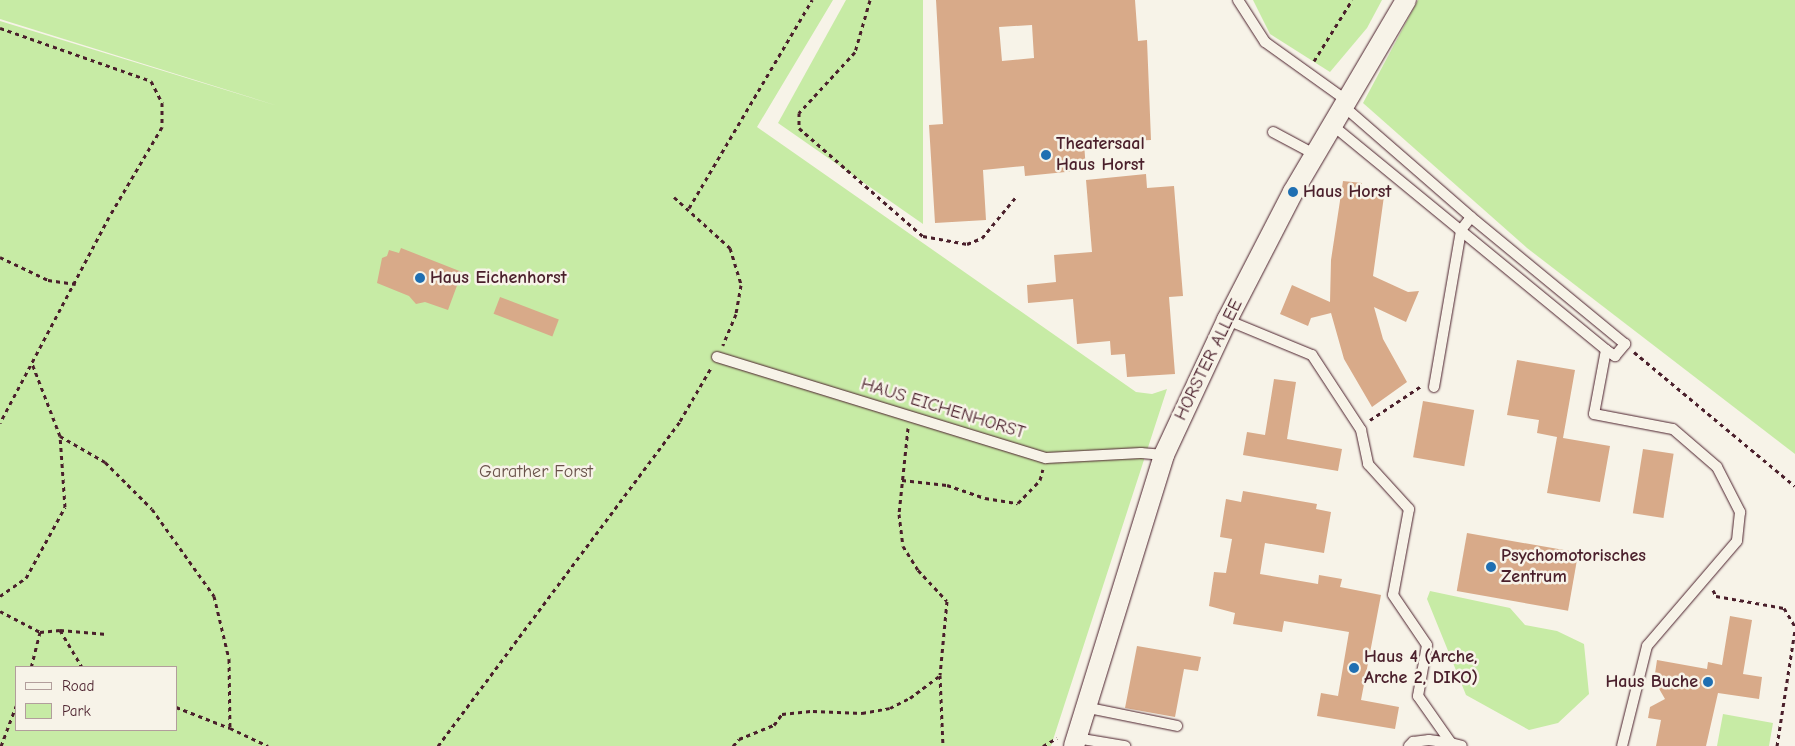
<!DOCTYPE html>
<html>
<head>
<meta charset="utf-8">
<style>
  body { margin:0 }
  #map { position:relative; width:1795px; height:746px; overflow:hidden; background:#f7f3e8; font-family:"Comic Neue",sans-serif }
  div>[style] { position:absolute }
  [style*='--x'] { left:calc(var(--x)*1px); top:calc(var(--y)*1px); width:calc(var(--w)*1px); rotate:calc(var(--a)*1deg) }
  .green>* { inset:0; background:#c7eba5 }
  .building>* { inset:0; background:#d8aa89; transform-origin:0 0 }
  .path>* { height:3px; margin-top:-1.5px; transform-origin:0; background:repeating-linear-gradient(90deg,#4a1f2b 0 4px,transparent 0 8px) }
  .roads { filter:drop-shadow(0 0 1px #4a1f2b) drop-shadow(0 0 1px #4a1f2b) }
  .lane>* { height:10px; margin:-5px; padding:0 5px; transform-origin:5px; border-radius:5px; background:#f7f3e8 }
  .street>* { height:20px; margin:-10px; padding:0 10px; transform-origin:10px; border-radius:10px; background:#f7f3e8 }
  .dots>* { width:14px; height:14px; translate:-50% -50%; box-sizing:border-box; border:2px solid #f7f3e8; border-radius:50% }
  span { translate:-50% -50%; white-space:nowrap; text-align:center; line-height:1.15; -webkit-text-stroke:5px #f7f3e8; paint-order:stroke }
  .poi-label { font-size:18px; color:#4a1f2b; font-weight:700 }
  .left { translate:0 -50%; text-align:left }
  .right { translate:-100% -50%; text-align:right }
  .street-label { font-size:18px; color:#4a1f2b }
  .park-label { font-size:18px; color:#69524a }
  .legend { position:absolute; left:15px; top:666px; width:162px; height:65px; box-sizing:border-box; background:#f7f3e8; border:1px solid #b29e9c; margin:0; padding:6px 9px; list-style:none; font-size:15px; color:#4a1f2b }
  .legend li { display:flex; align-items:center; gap:10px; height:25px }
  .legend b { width:25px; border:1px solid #b29e9c }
</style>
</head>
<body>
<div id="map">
  <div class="green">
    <i style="clip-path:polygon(evenodd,0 0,833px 0,757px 127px,1136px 392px,1152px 394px,1167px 389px,1051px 746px,0 746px,0 21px,278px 106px,0 19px,0 0,16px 667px,176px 667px,176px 730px,16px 730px,16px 667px)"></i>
    <i style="clip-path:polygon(846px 0,923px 0,923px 224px,778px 123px)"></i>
    <i style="clip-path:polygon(1253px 0,1382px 0,1367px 28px,1330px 72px,1270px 34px)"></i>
    <i style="clip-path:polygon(1418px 0,1795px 0,1795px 454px,1527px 248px,1363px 103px)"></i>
    <i style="clip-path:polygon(1430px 591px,1510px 608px,1525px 625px,1557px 631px,1584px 644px,1589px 694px,1558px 723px,1529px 730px,1466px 695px,1427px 599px)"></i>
    <i style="clip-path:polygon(1723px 714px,1773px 723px,1769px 746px,1717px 746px)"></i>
  </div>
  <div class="building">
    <i style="clip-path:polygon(evenodd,936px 0,1135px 0,1138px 41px,1147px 40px,1151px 140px,1084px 143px,1086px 170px,1025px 176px,1024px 166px,983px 170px,986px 220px,935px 223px,929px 125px,943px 124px,936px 0,1032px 25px,1034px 58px,1002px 61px,999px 27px,1032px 25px)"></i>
    <i style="clip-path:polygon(1146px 174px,1147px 188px,1174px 186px,1183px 296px,1169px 297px,1175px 374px,1127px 377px,1125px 354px,1111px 355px,1110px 341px,1077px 344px,1073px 299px,1028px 303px,1027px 285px,1056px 282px,1054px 255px,1092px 252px,1086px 180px)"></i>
    <i style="clip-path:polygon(1343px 181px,1362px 183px,1362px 190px,1368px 191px,1368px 194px,1384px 196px,1373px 276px,1408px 292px,1419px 291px,1406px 322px,1374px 307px,1383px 339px,1407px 382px,1372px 407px,1344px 359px,1331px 313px,1311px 318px,1308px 326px,1280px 314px,1292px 285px,1330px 302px,1331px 260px)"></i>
    <i style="clip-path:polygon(401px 248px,462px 272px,448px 310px,425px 302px,416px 304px,409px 296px,377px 283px,382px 258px,387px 256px,389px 250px,399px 253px)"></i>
    <i style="left:500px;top:297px;width:63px;height:18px;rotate:21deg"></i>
    <i style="clip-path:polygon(1517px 360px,1575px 370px,1563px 438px,1610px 446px,1600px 502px,1547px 493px,1557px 437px,1537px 433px,1539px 420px,1507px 415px)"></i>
    <i style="clip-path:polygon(1274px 379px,1296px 382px,1287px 439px,1342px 449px,1338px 471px,1243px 455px,1247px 432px,1265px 435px)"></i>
    <i style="left:1423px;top:401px;width:52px;height:57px;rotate:10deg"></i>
    <i style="left:1643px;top:449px;width:31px;height:65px;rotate:9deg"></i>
    <i style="clip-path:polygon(1243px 491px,1317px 504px,1316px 509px,1331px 512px,1324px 553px,1265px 543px,1260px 574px,1318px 584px,1319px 575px,1342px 579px,1340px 587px,1381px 595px,1361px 700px,1399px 707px,1395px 729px,1317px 716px,1321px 693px,1338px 696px,1349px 632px,1284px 621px,1282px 632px,1233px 624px,1235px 613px,1209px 606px,1214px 572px,1226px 573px,1232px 539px,1220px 537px,1226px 499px,1241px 502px)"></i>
    <i style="left:1467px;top:533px;width:113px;height:59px;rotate:10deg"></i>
    <i style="clip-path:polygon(1730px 616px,1752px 620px,1743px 674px,1762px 677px,1759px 699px,1718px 693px,1706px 746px,1656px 746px,1661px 720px,1648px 718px,1650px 707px,1665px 699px,1654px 680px,1657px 660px,1707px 669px,1708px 662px,1722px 665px)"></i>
    <i style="clip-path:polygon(1137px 646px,1201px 657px,1198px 671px,1184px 669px,1175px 717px,1125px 708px)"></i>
  </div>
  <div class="path">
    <i style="--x:870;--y:0;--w:54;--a:106.1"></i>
    <i style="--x:855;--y:52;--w:83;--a:132.6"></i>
    <i style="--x:799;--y:113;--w:15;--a:90"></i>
    <i style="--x:799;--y:128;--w:164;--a:41.1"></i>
    <i style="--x:923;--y:236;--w:45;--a:10.3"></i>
    <i style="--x:967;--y:244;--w:16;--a:-22"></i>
    <i style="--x:982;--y:238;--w:52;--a:-50.5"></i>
    <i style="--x:0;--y:28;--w:160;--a:19.3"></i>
    <i style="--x:151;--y:81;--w:25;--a:63"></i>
    <i style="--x:162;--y:103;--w:24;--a:90"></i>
    <i style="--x:162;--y:127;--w:104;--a:120.5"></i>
    <i style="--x:109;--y:217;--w:233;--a:117.9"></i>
    <i style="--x:1314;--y:61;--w:72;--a:-58.1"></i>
    <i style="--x:674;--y:197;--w:76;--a:42.3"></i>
    <i style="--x:730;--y:248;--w:39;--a:73"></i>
    <i style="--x:741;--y:285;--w:29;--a:100"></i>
    <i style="--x:736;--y:314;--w:34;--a:113"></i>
    <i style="--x:689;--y:208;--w:242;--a:-59.4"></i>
    <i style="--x:0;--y:257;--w:53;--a:25.6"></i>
    <i style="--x:48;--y:280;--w:28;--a:8"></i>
    <i style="--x:1634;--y:352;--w:209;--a:39.8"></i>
    <i style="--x:1370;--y:420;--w:61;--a:-33.7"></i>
    <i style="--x:908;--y:428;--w:86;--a:96"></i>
    <i style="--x:899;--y:514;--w:32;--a:83"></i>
    <i style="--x:903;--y:546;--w:28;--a:58"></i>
    <i style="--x:918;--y:570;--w:42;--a:46.9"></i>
    <i style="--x:947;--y:601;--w:74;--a:95.4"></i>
    <i style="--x:60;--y:436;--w:52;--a:30"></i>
    <i style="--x:105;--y:462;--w:66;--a:45"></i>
    <i style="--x:152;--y:509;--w:107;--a:54.5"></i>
    <i style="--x:214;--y:596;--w:65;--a:76.6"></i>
    <i style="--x:229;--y:659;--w:69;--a:89.2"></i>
    <i style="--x:230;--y:728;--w:42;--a:25.3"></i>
    <i style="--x:902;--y:480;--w:45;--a:6.3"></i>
    <i style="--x:947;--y:485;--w:40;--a:18.9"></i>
    <i style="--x:985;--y:498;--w:33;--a:9"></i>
    <i style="--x:1018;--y:503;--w:32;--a:-46"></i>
    <i style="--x:1040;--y:480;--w:11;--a:-75"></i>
    <i style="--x:1713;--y:590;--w:7;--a:63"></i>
    <i style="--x:1716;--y:596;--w:69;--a:10"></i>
    <i style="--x:1784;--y:608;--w:21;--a:59"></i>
    <i style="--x:0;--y:596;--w:32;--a:-35"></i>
    <i style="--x:26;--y:578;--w:81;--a:-61.2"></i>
    <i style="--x:65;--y:507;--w:71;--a:-94"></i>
    <i style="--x:60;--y:436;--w:78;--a:-111"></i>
    <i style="--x:0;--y:611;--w:45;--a:27.7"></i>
    <i style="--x:40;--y:632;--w:36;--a:104"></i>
    <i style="--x:60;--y:630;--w:43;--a:59.3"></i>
    <i style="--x:40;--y:632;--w:20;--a:-6"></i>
    <i style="--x:60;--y:630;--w:47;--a:4.9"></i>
    <i style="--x:176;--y:707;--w:58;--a:21.3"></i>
    <i style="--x:1;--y:746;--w:43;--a:-69.4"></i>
    <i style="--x:438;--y:746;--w:405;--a:-53.3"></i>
    <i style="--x:680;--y:421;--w:61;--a:-59.7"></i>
    <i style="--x:733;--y:746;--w:9;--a:-49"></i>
    <i style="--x:739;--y:739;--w:38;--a:-22"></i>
    <i style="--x:774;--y:725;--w:14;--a:-54"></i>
    <i style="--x:782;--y:714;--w:31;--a:-6"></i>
    <i style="--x:813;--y:711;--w:49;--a:2.3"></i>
    <i style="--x:862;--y:713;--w:28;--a:-10"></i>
    <i style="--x:890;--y:708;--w:22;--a:-27"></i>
    <i style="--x:910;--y:698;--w:38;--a:-37"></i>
    <i style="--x:940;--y:675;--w:71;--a:87.6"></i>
    <i style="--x:1043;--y:746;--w:16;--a:-30"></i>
    <i style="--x:1777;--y:746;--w:117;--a:-81.2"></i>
  </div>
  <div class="roads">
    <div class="lane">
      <i style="--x:1238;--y:0;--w:50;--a:57.3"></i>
      <i style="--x:1265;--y:42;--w:100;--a:35.6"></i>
      <i style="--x:1331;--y:124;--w:356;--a:39.4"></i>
      <i style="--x:1606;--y:350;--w:11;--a:34"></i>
      <i style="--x:1615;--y:356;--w:16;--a:-50"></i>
      <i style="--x:1625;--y:344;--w:200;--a:-140.5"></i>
      <i style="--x:1471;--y:217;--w:171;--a:-139"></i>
      <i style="--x:1273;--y:132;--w:47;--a:28.2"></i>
      <i style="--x:1227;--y:320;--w:92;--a:22.4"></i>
      <i style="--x:1312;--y:355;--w:90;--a:56.8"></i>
      <i style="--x:1361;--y:430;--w:35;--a:78"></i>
      <i style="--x:1368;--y:464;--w:61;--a:47.7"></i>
      <i style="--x:1409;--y:509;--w:87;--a:100.5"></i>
      <i style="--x:1393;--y:595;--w:60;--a:55.8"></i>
      <i style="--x:1427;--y:645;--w:52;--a:100"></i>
      <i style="--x:1418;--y:696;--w:57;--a:54.9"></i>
      <i style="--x:1451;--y:743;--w:11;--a:15"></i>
      <i style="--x:1606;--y:350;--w:65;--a:100.6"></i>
      <i style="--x:1594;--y:414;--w:80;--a:10.8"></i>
      <i style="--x:1673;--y:429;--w:58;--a:40.8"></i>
      <i style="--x:1717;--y:467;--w:51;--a:62.9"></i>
      <i style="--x:1740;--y:512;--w:29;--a:96"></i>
      <i style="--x:1737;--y:541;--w:138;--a:130.6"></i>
      <i style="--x:1647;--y:646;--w:103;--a:104"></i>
      <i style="--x:717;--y:357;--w:344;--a:17.1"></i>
      <i style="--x:1046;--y:458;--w:95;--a:-3"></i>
      <i style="--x:1141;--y:453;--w:23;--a:5"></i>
      <i style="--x:1434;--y:387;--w:159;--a:-80.2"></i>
      <i style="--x:1461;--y:230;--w:16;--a:-52"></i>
      <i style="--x:1084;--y:707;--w:95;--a:11.5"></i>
      <i style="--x:1076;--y:738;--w:50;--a:9.3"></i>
      <i style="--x:1409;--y:746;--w:6;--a:-45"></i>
      <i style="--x:1413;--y:742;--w:16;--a:-7"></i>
      <i style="--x:1429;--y:740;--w:22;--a:8"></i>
    </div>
    <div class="street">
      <i style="--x:1074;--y:746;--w:305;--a:-72.8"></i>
      <i style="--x:1164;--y:455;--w:149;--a:-65"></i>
      <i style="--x:1227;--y:320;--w:144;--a:-62.7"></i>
      <i style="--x:1293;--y:192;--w:223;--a:-59.5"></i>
    </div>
  </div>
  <div class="dots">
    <i style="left:1046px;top:155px;background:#1f6fb2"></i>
    <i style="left:1293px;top:192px;background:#1f6fb2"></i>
    <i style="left:420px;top:278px;background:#1f6fb2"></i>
    <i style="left:1491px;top:567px;background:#1f6fb2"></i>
    <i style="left:1354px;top:668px;background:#1f6fb2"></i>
    <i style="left:1708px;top:682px;background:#1f6fb2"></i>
  </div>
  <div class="poi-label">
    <span class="left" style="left:1056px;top:155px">Theatersaal<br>Haus Horst</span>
    <span class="left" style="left:1303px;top:192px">Haus Horst</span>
    <span class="left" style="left:430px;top:278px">Haus Eichenhorst</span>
    <span class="left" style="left:1501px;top:567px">Psychomotorisches<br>Zentrum</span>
    <span class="left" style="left:1364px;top:668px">Haus 4 (Arche,<br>Arche 2, DIKO)</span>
    <span class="right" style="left:1698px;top:682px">Haus Buche</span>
  </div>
  <div class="street-label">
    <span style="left:1209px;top:360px;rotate:-64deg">HORSTER ALLEE</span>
    <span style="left:943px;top:409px;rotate:17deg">HAUS EICHENHORST</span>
  </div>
  <div class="park-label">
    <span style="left:536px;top:472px">Garather Forst</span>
  </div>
  <ul class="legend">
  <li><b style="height:6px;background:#f7f3e8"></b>Road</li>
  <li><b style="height:14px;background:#c7eba5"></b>Park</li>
  </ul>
</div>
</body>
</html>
